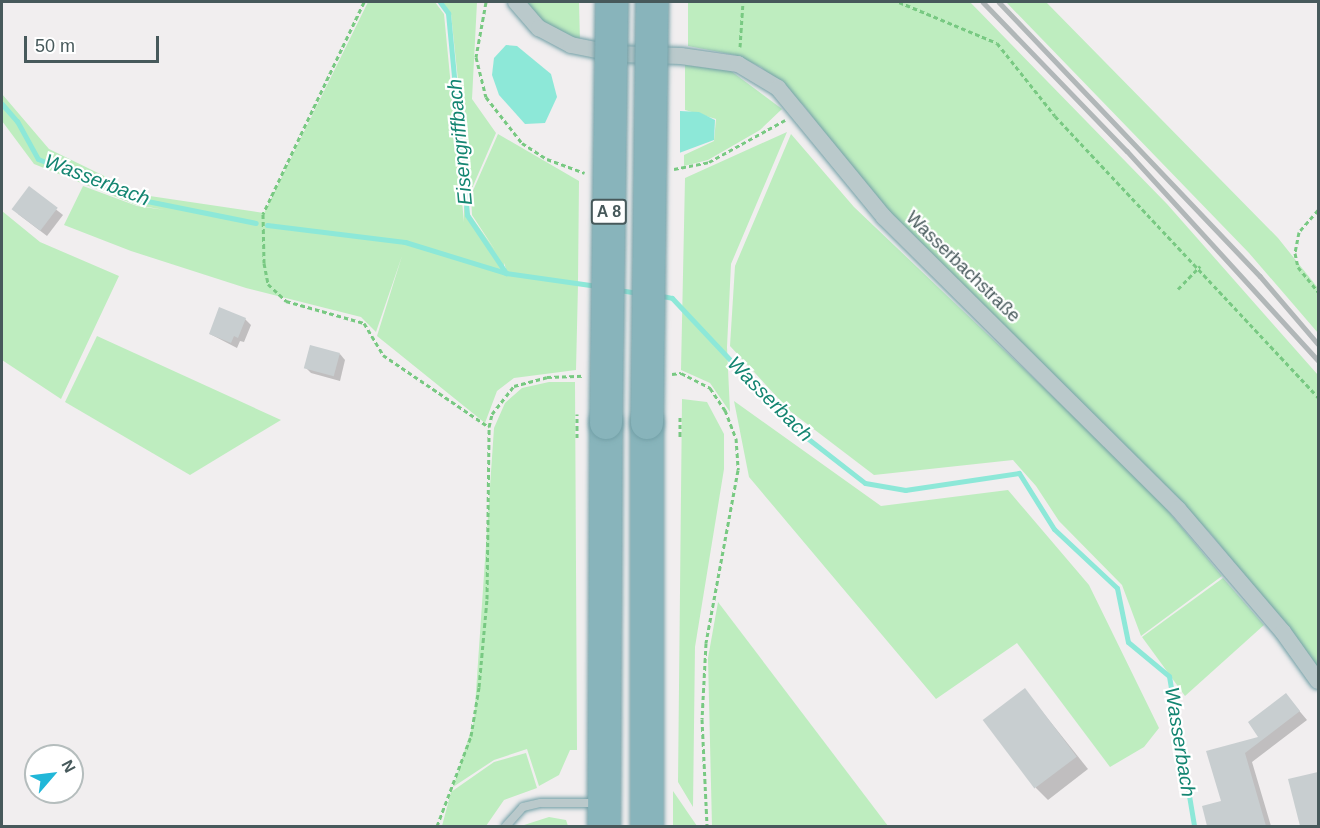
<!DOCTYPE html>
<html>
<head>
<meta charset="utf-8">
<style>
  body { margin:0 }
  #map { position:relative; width:1320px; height:828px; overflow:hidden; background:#f1eeef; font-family:Arial,sans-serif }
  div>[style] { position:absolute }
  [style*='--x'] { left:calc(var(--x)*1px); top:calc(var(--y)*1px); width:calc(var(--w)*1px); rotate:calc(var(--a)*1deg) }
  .green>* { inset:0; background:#beedbf }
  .water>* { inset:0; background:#8de8d8 }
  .pier>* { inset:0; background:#f1eeef }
  .shadow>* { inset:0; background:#0003 }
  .stream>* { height:5px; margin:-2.5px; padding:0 2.5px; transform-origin:2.5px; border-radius:2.5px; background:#8de8d8 }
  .building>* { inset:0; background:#c8ced0; transform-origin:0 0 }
  .path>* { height:3px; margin-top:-1.5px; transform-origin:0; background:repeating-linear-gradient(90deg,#78c982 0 4.5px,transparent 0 7.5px) }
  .roads { filter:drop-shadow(0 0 2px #73a0a7) drop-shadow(0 0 2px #73a0a7) }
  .lane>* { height:8px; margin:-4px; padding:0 4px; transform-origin:4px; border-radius:4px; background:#bac9cb }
  .street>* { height:16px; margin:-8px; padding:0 8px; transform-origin:8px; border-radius:8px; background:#bac9cb }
  .highway>* { height:32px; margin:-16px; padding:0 16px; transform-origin:16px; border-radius:16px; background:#88b4bb }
  .rail>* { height:4.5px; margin:-2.25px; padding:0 2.25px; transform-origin:2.25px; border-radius:2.25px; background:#b1b7b8 }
  .bridges { filter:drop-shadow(0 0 2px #73a0a7) drop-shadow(0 0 2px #73a0a7) }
  .highway-bridge>* { height:32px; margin:-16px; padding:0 16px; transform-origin:16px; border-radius:16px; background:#88b4bb }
  span { translate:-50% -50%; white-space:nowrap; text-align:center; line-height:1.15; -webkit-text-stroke:4.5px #fff; paint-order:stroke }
  .shield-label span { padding:2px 4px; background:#fff; border:2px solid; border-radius:4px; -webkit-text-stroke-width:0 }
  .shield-label { font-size:16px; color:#47595b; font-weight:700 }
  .street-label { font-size:18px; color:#47595b }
  .water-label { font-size:20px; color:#138571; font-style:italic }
  .frame { position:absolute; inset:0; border:3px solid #47595b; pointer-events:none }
  .north { position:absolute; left:24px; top:744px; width:60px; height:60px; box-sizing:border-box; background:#fff; border:2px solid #b5bdbd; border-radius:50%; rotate:62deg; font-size:16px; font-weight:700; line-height:24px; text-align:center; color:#47595b }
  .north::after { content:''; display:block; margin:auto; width:21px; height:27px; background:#21b7d8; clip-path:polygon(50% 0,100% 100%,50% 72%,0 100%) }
  .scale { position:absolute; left:24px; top:36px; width:135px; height:27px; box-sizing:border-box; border:3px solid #47595b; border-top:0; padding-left:8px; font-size:18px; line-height:21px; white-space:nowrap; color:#47595b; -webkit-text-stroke:4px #fff; paint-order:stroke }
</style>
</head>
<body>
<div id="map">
  <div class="green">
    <i style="clip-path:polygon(368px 2px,435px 2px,444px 14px,464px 222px,464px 206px,495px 250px,472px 215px,471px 195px,498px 134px,579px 181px,578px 282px,507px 272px,504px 263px,504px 273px,578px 285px,576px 370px,514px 378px,497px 391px,485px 423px,377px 336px,402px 256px,376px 332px,361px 317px,246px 288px,131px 251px,64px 225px,83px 186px,137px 206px,165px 210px,136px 205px,34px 164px,2px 121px,2px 94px,49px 149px,143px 195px,264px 213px)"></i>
    <i style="clip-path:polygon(443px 2px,477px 2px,472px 99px,496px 133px,470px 193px,451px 14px)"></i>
    <i style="clip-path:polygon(522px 2px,579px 2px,580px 42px,547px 28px)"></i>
    <i style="clip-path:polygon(688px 2px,970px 2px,1167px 204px,1318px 375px,1318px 668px,1211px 534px,909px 234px,856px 177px,805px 107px,761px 67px,735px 55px,688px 46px)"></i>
    <i style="clip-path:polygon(1006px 2px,1046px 2px,1278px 238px,1318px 288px,1318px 333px,1249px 253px)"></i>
    <i style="clip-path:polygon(685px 65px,731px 71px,782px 109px,760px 130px,708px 160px,684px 166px,684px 155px,714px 141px,716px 119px,685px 110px)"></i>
    <i style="clip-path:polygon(787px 132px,731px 264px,727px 347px,730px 412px,710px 383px,681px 370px,685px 178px)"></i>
    <i style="clip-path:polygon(791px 134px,854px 207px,1149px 488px,1222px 576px,1141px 636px,1122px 585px,1059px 521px,1036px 486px,1013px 460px,874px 475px,790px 411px,730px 346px,735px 266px)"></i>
    <i style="clip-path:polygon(2px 211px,40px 242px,119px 276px,61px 399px,2px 360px)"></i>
    <i style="clip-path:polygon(97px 336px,281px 420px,190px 475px,65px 402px)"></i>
    <i style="clip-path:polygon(549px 382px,575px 382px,577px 750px,570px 750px,559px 775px,539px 786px,527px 749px,494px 760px,453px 787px,474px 721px,494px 428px,505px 403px,522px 388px)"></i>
    <i style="clip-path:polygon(682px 399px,707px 402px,724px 434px,724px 469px,695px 647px,693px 807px,678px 782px)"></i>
    <i style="clip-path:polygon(734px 401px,881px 506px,1008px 490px,1089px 585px,1159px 728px,1144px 747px,1110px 767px,1017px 643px,936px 699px,749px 477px)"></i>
    <i style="clip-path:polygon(1223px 578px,1264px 625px,1185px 696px,1142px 637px)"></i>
    <i style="clip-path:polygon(718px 602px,888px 826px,712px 826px,708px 658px)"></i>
    <i style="clip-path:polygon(526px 753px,537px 788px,504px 800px,486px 826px,442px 826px,451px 792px,494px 762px)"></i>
    <i style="clip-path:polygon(673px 791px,697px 826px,673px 826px)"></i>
    <i style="clip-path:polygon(549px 817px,566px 820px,568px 826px,521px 826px)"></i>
  </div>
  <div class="water">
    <i style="clip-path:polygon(506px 45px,517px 46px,551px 74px,557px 97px,545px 123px,525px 124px,499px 95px,492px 75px,494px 58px)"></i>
    <i style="clip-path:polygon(680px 111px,699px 112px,715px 120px,714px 140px,663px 159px)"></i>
  </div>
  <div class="pier">
    <i style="clip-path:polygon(680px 108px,680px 157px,645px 161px,632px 150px,635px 123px,655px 111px)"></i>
  </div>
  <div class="shadow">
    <i style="clip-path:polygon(29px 188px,63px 215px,47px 236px,18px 214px)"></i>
    <i style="clip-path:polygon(245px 319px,251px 325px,244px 342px,240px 341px,237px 348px,210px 334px)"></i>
    <i style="clip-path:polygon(340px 354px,345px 360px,340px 381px,311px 373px,305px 367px)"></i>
    <i style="clip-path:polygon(1025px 690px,1088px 769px,1048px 800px,1036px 788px)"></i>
    <i style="clip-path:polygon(1286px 695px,1307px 720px,1252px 762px,1271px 826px,1209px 826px,1204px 807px,1222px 802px,1208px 752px,1261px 737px)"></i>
    <i style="clip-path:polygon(1318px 773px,1318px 826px,1302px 826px,1290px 780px)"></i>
  </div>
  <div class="stream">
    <i style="--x:440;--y:2;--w:14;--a:54"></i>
    <i style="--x:448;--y:13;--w:203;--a:84.6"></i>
    <i style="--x:467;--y:215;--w:70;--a:56.1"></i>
    <i style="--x:2;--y:104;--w:23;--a:49"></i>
    <i style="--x:17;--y:121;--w:43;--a:61.1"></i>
    <i style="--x:38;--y:159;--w:112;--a:21.5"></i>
    <i style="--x:142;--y:200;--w:116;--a:11.4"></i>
    <i style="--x:267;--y:225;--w:139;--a:7"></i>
    <i style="--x:405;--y:242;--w:106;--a:17.1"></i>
    <i style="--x:506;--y:273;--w:92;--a:8.1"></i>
    <i style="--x:619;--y:290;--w:20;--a:9"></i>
    <i style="--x:657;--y:295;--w:15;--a:11"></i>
    <i style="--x:672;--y:298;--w:177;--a:46.8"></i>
    <i style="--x:793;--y:427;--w:91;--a:37.9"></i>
    <i style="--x:865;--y:483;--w:41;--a:9.9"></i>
    <i style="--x:905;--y:490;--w:115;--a:-8.5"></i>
    <i style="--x:1019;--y:473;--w:66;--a:58"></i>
    <i style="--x:1054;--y:529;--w:86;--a:43.1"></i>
    <i style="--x:1117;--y:588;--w:55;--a:78.5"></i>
    <i style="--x:1128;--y:642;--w:53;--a:39.7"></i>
    <i style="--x:1169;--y:676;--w:152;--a:80.5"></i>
  </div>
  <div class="building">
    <i style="left:29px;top:186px;width:36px;height:29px;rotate:37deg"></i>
    <i style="clip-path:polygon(219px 307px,246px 318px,238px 338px,234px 336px,231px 343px,209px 334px)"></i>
    <i style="left:310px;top:345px;width:31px;height:24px;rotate:15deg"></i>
    <i style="left:1025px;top:688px;width:86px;height:53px;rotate:53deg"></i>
    <i style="clip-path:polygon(1286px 693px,1300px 711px,1245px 753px,1266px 826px,1207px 826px,1202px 806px,1221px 801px,1206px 751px,1258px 737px,1248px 722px)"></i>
    <i style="clip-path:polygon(1318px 772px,1318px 826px,1300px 826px,1288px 779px)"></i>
  </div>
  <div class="path">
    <i style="--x:364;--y:2;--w:235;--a:115.5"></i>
    <i style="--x:263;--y:214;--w:49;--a:88.8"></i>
    <i style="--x:264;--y:263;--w:21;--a:79"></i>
    <i style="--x:268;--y:284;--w:25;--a:43"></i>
    <i style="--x:286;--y:301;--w:81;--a:15.8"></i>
    <i style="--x:364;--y:323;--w:37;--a:59"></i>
    <i style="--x:383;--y:355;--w:128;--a:34.2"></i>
    <i style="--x:486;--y:2;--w:56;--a:100.3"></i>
    <i style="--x:476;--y:57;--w:41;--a:76"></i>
    <i style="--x:486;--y:97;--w:58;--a:52"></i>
    <i style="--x:522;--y:143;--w:30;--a:33"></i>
    <i style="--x:547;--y:159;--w:40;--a:20.2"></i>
    <i style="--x:899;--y:2;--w:106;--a:22.7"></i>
    <i style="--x:997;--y:43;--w:93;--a:51.5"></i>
    <i style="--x:1055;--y:116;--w:385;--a:46.9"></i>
    <i style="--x:740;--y:47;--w:45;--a:-86.2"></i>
    <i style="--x:674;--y:169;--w:36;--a:-11"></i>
    <i style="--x:709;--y:162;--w:87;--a:-28.9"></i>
    <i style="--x:1318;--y:210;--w:29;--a:131"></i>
    <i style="--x:1299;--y:232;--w:21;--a:101"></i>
    <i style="--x:1295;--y:253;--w:14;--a:78"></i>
    <i style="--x:1298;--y:267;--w:32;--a:51"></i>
    <i style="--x:1178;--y:289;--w:32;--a:-46"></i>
    <i style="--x:672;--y:374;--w:9;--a:-6"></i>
    <i style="--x:681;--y:373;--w:33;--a:27"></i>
    <i style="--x:710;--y:388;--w:27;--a:56"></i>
    <i style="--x:725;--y:410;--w:30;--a:69"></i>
    <i style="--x:736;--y:438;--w:32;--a:86"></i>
    <i style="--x:738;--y:470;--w:176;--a:100.5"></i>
    <i style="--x:706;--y:643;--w:76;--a:93"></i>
    <i style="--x:702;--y:719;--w:107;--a:87.3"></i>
    <i style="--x:680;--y:417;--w:22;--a:90"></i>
    <i style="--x:577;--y:438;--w:24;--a:-90"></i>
    <i style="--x:437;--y:826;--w:96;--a:-69.3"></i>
    <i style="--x:471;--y:736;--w:50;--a:-80.7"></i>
    <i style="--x:479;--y:687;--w:88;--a:-84.8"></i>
    <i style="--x:487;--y:599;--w:172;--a:-89.3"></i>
    <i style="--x:489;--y:427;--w:13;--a:-77"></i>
    <i style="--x:492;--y:414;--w:36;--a:-52"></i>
    <i style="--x:514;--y:386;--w:34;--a:-15"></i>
    <i style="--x:547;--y:377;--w:37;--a:-2"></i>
  </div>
  <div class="roads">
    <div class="lane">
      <i style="--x:506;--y:826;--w:25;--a:-48"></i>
      <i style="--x:523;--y:807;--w:18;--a:-13"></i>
      <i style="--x:541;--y:803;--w:57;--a:0"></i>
    </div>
    <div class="street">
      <i style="--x:516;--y:2;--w:35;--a:49"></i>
      <i style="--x:539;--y:28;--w:36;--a:28"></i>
      <i style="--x:571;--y:45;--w:46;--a:11.3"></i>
      <i style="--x:616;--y:54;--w:65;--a:1.8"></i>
      <i style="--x:681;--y:56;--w:58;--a:8"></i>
      <i style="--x:738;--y:64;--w:47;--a:31"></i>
      <i style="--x:778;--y:88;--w:167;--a:50.6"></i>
      <i style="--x:884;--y:217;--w:414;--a:44.8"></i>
      <i style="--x:1178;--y:509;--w:162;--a:49.5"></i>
      <i style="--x:1283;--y:632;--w:60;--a:54.5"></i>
    </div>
    <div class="highway">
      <i style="--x:604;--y:826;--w:403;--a:-89.7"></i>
      <i style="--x:647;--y:826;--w:403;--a:-90"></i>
    </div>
  </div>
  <div class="rail">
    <i style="--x:983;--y:2;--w:207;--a:46"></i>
    <i style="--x:1127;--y:151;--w:283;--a:47.6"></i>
    <i style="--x:999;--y:2;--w:378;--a:46.4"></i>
    <i style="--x:1260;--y:276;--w:89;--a:49.5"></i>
  </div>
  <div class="bridges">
    <div class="highway-bridge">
      <i style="--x:606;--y:423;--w:421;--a:-89.2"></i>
      <i style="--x:647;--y:423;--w:421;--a:-89.3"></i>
    </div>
  </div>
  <div class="shield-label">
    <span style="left:609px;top:212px">A 8</span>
  </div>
  <div class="street-label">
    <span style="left:963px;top:267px;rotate:44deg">Wasserbachstraße</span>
  </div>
  <div class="water-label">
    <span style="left:460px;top:142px;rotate:-95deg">Eisengriffbach</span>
    <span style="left:97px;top:180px;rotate:21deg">Wasserbach</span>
    <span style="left:770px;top:399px;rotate:45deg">Wasserbach</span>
    <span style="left:1180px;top:742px;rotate:81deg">Wasserbach</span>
  </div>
  <div class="frame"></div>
  <div class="north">N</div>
  <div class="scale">50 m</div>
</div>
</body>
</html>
